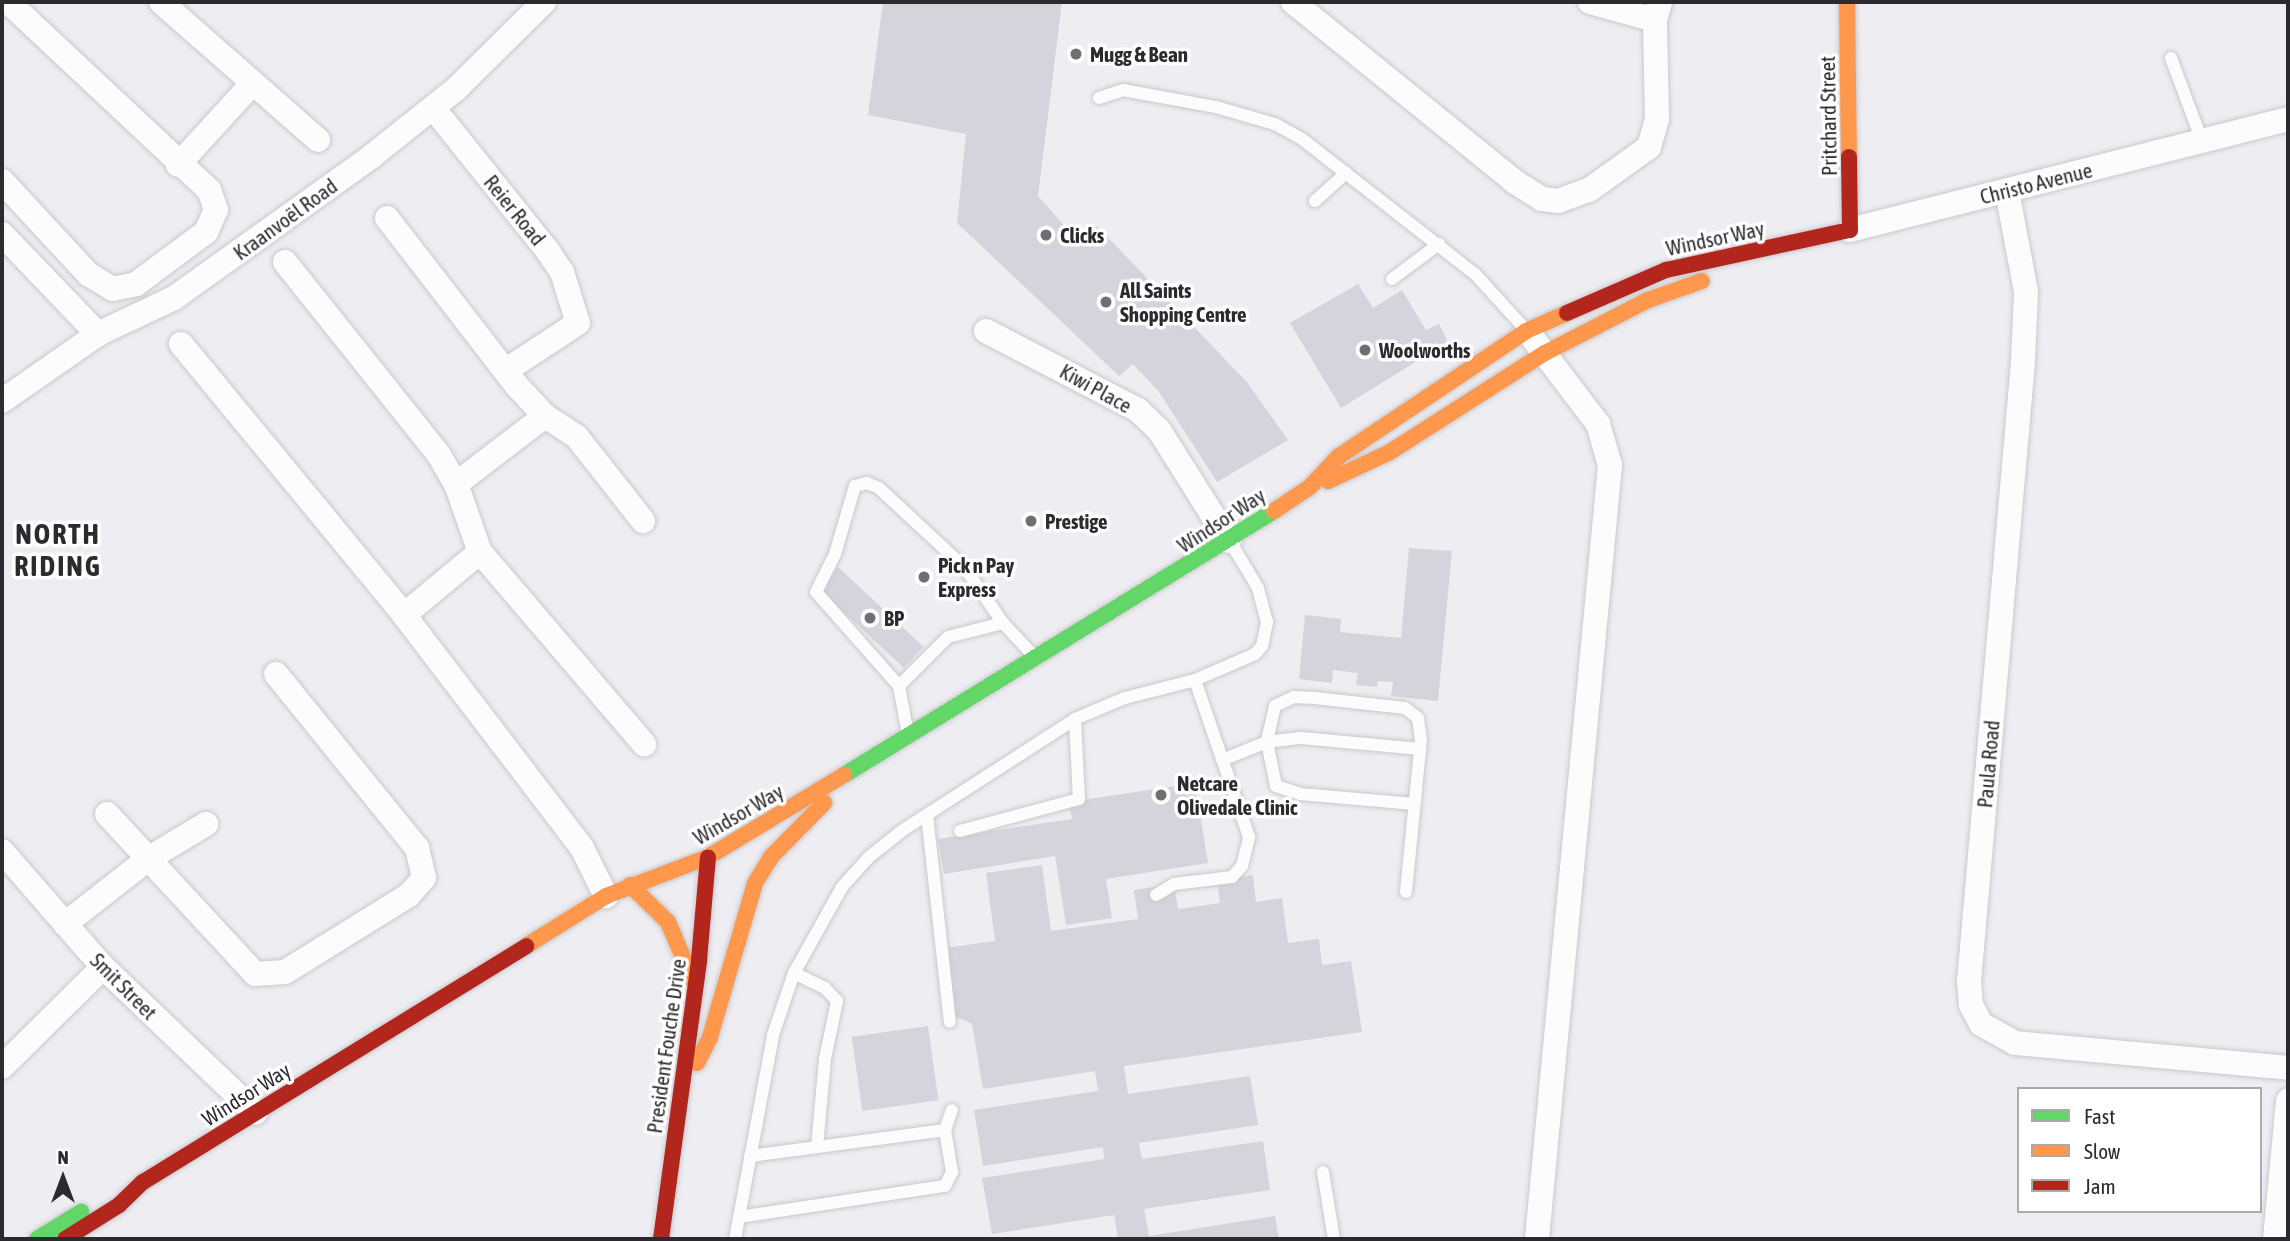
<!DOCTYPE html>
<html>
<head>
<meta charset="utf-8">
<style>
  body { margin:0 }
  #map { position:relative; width:2290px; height:1241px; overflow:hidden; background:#ededf2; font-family:"Asap Condensed",sans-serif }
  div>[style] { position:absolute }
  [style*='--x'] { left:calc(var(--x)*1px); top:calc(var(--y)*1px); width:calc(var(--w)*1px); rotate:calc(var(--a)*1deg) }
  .building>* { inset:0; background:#d4d4dd; transform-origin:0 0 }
  .roads { filter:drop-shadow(0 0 2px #c9c9cd) drop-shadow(0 0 2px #c9c9cd) }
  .lane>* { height:12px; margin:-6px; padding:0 6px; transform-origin:6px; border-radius:6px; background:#fcfcfd }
  .street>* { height:24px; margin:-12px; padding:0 12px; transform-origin:12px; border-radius:12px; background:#fcfcfd }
  .fast>* { height:16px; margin:-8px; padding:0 8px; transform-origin:8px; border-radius:8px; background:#63d668 }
  .slow>* { height:16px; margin:-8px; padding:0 8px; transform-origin:8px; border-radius:8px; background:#ff974d }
  .jam>* { height:16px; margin:-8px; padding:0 8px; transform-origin:8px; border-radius:8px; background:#b3261e }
  .dots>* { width:19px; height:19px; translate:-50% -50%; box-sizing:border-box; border:4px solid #fff; border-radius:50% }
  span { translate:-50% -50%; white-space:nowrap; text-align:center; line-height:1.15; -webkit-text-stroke:7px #fff; paint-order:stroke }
  .poi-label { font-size:21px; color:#2b2b2f; font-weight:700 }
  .left { translate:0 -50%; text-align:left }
  .street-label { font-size:21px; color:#2b2b2f }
  .district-label { font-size:28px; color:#2b2b2f; font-weight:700; letter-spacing:2px }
  .frame { position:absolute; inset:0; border:4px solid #2b2b2f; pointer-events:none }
  .legend { position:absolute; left:2017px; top:1087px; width:245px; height:126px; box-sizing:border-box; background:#fff; border:2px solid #aaaaac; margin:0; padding:9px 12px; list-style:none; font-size:21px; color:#2b2b2f }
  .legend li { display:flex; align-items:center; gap:14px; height:35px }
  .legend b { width:35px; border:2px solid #aaaaac }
  .north { position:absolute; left:28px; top:1143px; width:70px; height:70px; -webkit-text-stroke:5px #fff; paint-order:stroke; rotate:0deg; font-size:19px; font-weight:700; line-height:28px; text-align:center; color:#2b2b2f }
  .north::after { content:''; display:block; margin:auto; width:24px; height:32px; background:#2b2b2f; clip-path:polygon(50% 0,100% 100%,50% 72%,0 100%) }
</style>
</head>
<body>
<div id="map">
  <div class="building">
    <i style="clip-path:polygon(883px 2px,1062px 2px,1038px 196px,1078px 241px,1097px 226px,1246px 381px,1288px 440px,1217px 482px,1159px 392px,1133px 364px,1119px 376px,957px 223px,966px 134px,868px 115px)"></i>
    <i style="clip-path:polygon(1358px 284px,1373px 308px,1402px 290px,1426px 330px,1439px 324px,1448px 342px,1341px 408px,1290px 323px)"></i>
    <i style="clip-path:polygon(1409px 548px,1452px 551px,1438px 701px,1391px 696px,1393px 682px,1378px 681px,1377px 687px,1356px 685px,1358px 673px,1333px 670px,1332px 683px,1299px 679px,1305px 615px,1341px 619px,1340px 632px,1401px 638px)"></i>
    <i style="left:838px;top:567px;width:117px;height:29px;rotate:43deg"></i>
    <i style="clip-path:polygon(1195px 783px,1208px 863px,1106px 879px,1112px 918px,1066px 925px,1055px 856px,944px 874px,938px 839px,1072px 819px,1069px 802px)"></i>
    <i style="clip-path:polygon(1042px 865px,1051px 931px,1138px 919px,1134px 890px,1174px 884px,1178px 909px,1220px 903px,1217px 880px,1253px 875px,1256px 902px,1282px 898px,1288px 943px,1319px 939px,1322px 965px,1351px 961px,1362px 1032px,1124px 1066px,1128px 1094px,1250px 1076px,1258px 1125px,1139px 1143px,1142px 1159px,1263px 1141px,1270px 1190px,1144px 1209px,1149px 1236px,1275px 1216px,1279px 1239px,1118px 1239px,1114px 1215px,992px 1234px,982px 1178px,1104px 1159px,1103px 1147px,983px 1166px,974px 1110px,1098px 1091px,1095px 1071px,983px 1089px,972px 1024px,955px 1016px,945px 948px,995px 941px,986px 873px)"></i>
    <i style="left:928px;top:1026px;width:75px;height:77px;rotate:82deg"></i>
  </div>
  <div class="roads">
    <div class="lane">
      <i style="--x:2171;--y:58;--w:89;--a:69.5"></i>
      <i style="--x:1099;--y:98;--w:25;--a:-18"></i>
      <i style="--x:1123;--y:90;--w:95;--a:10.4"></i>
      <i style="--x:1216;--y:107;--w:61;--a:16.1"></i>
      <i style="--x:1275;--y:124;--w:31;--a:29"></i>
      <i style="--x:1302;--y:139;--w:221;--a:38"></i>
      <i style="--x:1476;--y:275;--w:73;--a:47.8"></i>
      <i style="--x:1315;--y:201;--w:42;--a:-42.1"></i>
      <i style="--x:1392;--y:279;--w:59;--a:-36.7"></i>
      <i style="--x:899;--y:686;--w:69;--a:-45"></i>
      <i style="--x:948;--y:637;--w:57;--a:-14.3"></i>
      <i style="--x:908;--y:734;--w:49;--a:-100.6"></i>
      <i style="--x:899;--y:686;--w:125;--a:-131.4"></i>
      <i style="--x:816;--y:592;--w:42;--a:-63.4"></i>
      <i style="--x:835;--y:554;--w:71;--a:-73.6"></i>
      <i style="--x:855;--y:486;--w:12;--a:-14"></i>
      <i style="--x:867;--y:483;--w:13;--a:23"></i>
      <i style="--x:879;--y:488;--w:117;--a:42.9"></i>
      <i style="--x:965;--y:568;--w:67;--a:55.4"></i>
      <i style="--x:1003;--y:623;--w:45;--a:46.8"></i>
      <i style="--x:1222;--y:760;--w:48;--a:-21.8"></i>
      <i style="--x:1267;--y:742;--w:34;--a:-7"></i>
      <i style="--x:1301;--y:738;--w:120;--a:5.3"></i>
      <i style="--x:927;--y:815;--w:208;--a:83.7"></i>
      <i style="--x:960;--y:831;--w:123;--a:-15.1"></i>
      <i style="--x:1079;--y:799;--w:80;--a:-92.9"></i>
      <i style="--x:1406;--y:892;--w:153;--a:-84.4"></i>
      <i style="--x:1421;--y:740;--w:22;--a:-98"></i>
      <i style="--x:1418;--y:718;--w:16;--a:-142"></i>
      <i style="--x:1405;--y:708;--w:91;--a:-173.7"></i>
      <i style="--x:1315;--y:698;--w:21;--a:-177"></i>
      <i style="--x:1294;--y:697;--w:21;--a:155"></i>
      <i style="--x:1275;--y:706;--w:37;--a:103"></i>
      <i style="--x:1267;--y:742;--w:45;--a:78.4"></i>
      <i style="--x:1276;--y:786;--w:25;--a:18"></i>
      <i style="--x:1300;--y:794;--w:115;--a:5"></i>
      <i style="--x:1156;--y:895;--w:21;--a:-31"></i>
      <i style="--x:1174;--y:884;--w:58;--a:-6.9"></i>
      <i style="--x:1232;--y:877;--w:15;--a:-48"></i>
      <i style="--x:1242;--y:866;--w:30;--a:-76"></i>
      <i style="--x:1249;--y:837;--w:166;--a:-109"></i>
      <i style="--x:794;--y:973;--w:34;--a:26"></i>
      <i style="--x:825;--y:988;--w:18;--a:47"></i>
      <i style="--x:837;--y:1001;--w:59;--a:101.7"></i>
      <i style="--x:825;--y:1059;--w:88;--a:95.2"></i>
      <i style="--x:750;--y:1156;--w:197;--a:-7.6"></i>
      <i style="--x:1323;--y:1172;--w:68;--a:80.7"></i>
      <i style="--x:739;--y:1217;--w:208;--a:-8.6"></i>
      <i style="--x:945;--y:1186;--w:16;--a:-63"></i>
      <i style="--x:952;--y:1172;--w:43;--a:-99.5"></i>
      <i style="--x:945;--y:1130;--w:21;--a:-71"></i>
      <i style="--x:735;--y:1239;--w:208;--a:-79.4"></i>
      <i style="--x:773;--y:1035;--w:65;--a:-71.3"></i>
      <i style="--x:794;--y:973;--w:98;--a:-60.8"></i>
      <i style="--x:842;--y:887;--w:40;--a:-48"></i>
      <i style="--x:869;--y:857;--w:43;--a:-38.5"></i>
      <i style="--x:903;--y:830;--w:205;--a:-32.8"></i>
      <i style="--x:1075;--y:719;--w:54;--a:-22.8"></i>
      <i style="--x:1125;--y:698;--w:72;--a:-14.4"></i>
      <i style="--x:1195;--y:680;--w:65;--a:-23.4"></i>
      <i style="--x:1255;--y:654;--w:11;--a:-49"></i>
      <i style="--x:1262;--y:646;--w:25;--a:-78"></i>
      <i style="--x:1267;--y:622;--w:35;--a:-105"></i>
      <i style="--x:1258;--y:588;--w:52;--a:-121"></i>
    </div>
    <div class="street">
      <i style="--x:161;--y:2;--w:209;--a:41.3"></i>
      <i style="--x:1293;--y:2;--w:286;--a:39"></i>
      <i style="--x:1515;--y:182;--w:32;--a:32"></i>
      <i style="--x:1542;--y:199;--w:16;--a:7"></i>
      <i style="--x:1558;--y:201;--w:33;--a:-20"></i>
      <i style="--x:1589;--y:190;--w:74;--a:-35.6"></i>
      <i style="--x:1649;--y:147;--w:29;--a:-74"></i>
      <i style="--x:1657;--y:119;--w:99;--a:-91.2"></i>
      <i style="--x:1655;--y:20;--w:19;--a:-74"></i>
      <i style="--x:1590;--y:2;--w:67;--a:15.5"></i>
      <i style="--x:434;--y:109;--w:181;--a:51.3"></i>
      <i style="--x:547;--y:250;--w:27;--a:56"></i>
      <i style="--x:562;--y:272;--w:53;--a:72.6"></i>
      <i style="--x:578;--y:323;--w:87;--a:146.7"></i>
      <i style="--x:178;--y:165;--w:108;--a:-47.6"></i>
      <i style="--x:2;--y:181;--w:127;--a:47.2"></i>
      <i style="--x:88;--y:274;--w:29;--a:31"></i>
      <i style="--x:113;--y:289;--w:24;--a:-12"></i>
      <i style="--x:136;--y:284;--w:87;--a:-36.6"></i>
      <i style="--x:206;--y:232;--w:24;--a:-66"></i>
      <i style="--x:216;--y:210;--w:21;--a:-109"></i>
      <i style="--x:209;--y:190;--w:275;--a:-136.9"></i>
      <i style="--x:2007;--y:191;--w:103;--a:79.3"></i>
      <i style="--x:2026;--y:292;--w:70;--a:92.5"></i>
      <i style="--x:2023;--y:362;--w:622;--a:94.98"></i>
      <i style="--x:1969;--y:982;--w:23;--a:85"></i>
      <i style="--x:1971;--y:1005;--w:21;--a:62"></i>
      <i style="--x:1981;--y:1024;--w:39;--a:29"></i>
      <i style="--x:2015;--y:1043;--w:274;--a:5.2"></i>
      <i style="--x:387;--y:218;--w:211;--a:52.3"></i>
      <i style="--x:516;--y:385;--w:42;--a:46.9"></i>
      <i style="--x:545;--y:416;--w:38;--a:33"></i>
      <i style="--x:577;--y:437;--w:107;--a:51.8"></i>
      <i style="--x:1850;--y:230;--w:452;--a:-14.2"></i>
      <i style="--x:2;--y:234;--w:139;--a:46.2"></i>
      <i style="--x:285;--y:262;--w:247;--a:51.4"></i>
      <i style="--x:439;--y:455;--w:34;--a:60"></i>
      <i style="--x:456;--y:484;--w:72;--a:70.6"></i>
      <i style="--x:480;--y:552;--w:253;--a:49.5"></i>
      <i style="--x:986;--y:331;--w:171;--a:27.5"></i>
      <i style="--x:1138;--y:410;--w:29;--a:44"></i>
      <i style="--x:1159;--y:430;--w:131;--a:57.8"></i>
      <i style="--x:1534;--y:340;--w:106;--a:52.7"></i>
      <i style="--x:1598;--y:424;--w:43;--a:73.7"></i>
      <i style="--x:1610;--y:465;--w:777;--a:95.39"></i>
      <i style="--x:181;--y:344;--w:351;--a:50.5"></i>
      <i style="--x:404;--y:615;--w:293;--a:52.6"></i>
      <i style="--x:582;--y:848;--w:54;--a:63.4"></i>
      <i style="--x:2;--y:401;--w:117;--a:-34.9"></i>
      <i style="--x:98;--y:334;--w:84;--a:-25.3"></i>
      <i style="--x:174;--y:298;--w:244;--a:-35.6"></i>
      <i style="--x:372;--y:156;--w:107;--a:-38.6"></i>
      <i style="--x:456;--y:89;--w:124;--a:-44.7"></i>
      <i style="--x:456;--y:484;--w:112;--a:-37.4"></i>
      <i style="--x:404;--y:615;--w:99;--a:-39.7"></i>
      <i style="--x:107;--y:814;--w:218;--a:47.2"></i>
      <i style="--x:255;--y:974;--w:30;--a:-4"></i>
      <i style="--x:285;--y:972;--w:146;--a:-31.8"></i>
      <i style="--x:409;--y:895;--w:23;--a:-49"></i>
      <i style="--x:424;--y:878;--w:31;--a:-103"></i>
      <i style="--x:417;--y:848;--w:224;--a:-129"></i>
      <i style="--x:2;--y:851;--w:154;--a:49"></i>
      <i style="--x:103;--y:967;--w:211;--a:43.7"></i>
      <i style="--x:65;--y:924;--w:105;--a:-38.1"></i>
      <i style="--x:148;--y:859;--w:68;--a:-31.1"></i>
      <i style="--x:2;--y:1067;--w:142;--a:-44.7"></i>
      <i style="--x:2275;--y:1239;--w:139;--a:-84.6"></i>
    </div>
    <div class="fast">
      <i style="--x:844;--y:775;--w:505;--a:-31.55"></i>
      <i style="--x:37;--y:1239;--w:52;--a:-31.5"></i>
    </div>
    <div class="slow">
      <i style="--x:1847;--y:2;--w:155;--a:89.3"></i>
      <i style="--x:1328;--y:481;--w:68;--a:-25.1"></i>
      <i style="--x:1390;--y:452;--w:184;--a:-32.6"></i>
      <i style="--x:1545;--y:353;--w:116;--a:-27.2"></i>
      <i style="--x:1648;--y:300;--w:57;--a:-19.4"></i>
      <i style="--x:1274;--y:511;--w:43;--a:-33.7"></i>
      <i style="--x:1310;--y:487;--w:41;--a:-47"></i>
      <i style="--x:1338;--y:457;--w:226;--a:-33.8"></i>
      <i style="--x:1526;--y:331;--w:45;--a:-23.7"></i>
      <i style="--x:630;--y:885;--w:53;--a:44.2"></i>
      <i style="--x:668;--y:922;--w:66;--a:66.9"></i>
      <i style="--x:526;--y:946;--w:94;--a:-32"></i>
      <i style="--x:606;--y:896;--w:109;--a:-20.9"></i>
      <i style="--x:708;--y:857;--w:159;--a:-31.1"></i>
      <i style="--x:697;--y:1063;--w:29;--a:-63"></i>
      <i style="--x:710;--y:1037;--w:160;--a:-73.7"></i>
      <i style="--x:755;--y:883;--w:31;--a:-58"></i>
      <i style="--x:771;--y:857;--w:76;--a:-45.5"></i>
    </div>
    <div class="jam">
      <i style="--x:1567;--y:313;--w:108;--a:-23.5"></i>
      <i style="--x:1666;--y:270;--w:188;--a:-12.3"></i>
      <i style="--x:1850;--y:230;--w:73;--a:-90.8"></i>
      <i style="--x:65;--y:1239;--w:64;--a:-32.2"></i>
      <i style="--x:119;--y:1205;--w:33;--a:-44"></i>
      <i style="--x:143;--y:1182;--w:450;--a:-31.6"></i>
      <i style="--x:661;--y:1239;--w:282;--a:-82.2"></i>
      <i style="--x:699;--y:960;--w:103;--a:-85"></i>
    </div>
  </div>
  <div class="dots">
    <i style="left:1076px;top:54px;background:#6f6f73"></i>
    <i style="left:1046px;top:235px;background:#6f6f73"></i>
    <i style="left:1106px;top:302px;background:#6f6f73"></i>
    <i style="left:1365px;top:350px;background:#6f6f73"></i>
    <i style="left:1031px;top:521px;background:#6f6f73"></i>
    <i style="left:924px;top:577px;background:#6f6f73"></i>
    <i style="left:870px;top:618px;background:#6f6f73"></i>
    <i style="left:1161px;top:795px;background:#6f6f73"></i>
  </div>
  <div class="poi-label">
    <span class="left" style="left:1090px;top:54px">Mugg &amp; Bean</span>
    <span class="left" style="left:1060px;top:235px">Clicks</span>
    <span class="left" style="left:1120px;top:302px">All Saints<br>Shopping Centre</span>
    <span class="left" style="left:1379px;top:350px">Woolworths</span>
    <span class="left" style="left:1045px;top:521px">Prestige</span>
    <span class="left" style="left:938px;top:577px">Pick n Pay<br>Express</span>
    <span class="left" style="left:884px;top:618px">BP</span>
    <span class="left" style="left:1177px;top:795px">Netcare<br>Olivedale Clinic</span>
  </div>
  <div class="street-label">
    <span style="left:1828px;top:116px;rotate:-91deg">Pritchard Street</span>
    <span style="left:2036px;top:183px;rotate:-14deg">Christo Avenue</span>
    <span style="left:515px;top:210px;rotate:51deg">Reier Road</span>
    <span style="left:285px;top:219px;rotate:-36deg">Kraanvoël Road</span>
    <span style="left:1715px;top:238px;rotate:-12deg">Windsor Way</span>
    <span style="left:1096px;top:388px;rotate:29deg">Kiwi Place</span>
    <span style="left:1221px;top:520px;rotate:-33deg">Windsor Way</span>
    <span style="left:1988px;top:764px;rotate:-85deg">Paula Road</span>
    <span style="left:738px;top:814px;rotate:-30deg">Windsor Way</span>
    <span style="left:124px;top:986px;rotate:45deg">Smit Street</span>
    <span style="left:666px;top:1046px;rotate:-82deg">President Fouche Drive</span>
    <span style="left:246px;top:1094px;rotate:-32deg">Windsor Way</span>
  </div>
  <div class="district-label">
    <span style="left:58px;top:550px">NORTH<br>RIDING</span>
  </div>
  <div class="frame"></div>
  <ul class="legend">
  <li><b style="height:9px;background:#63d668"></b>Fast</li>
  <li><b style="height:9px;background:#ff974d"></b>Slow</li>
  <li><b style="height:9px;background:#b3261e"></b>Jam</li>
  </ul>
  <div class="north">N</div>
</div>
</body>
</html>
